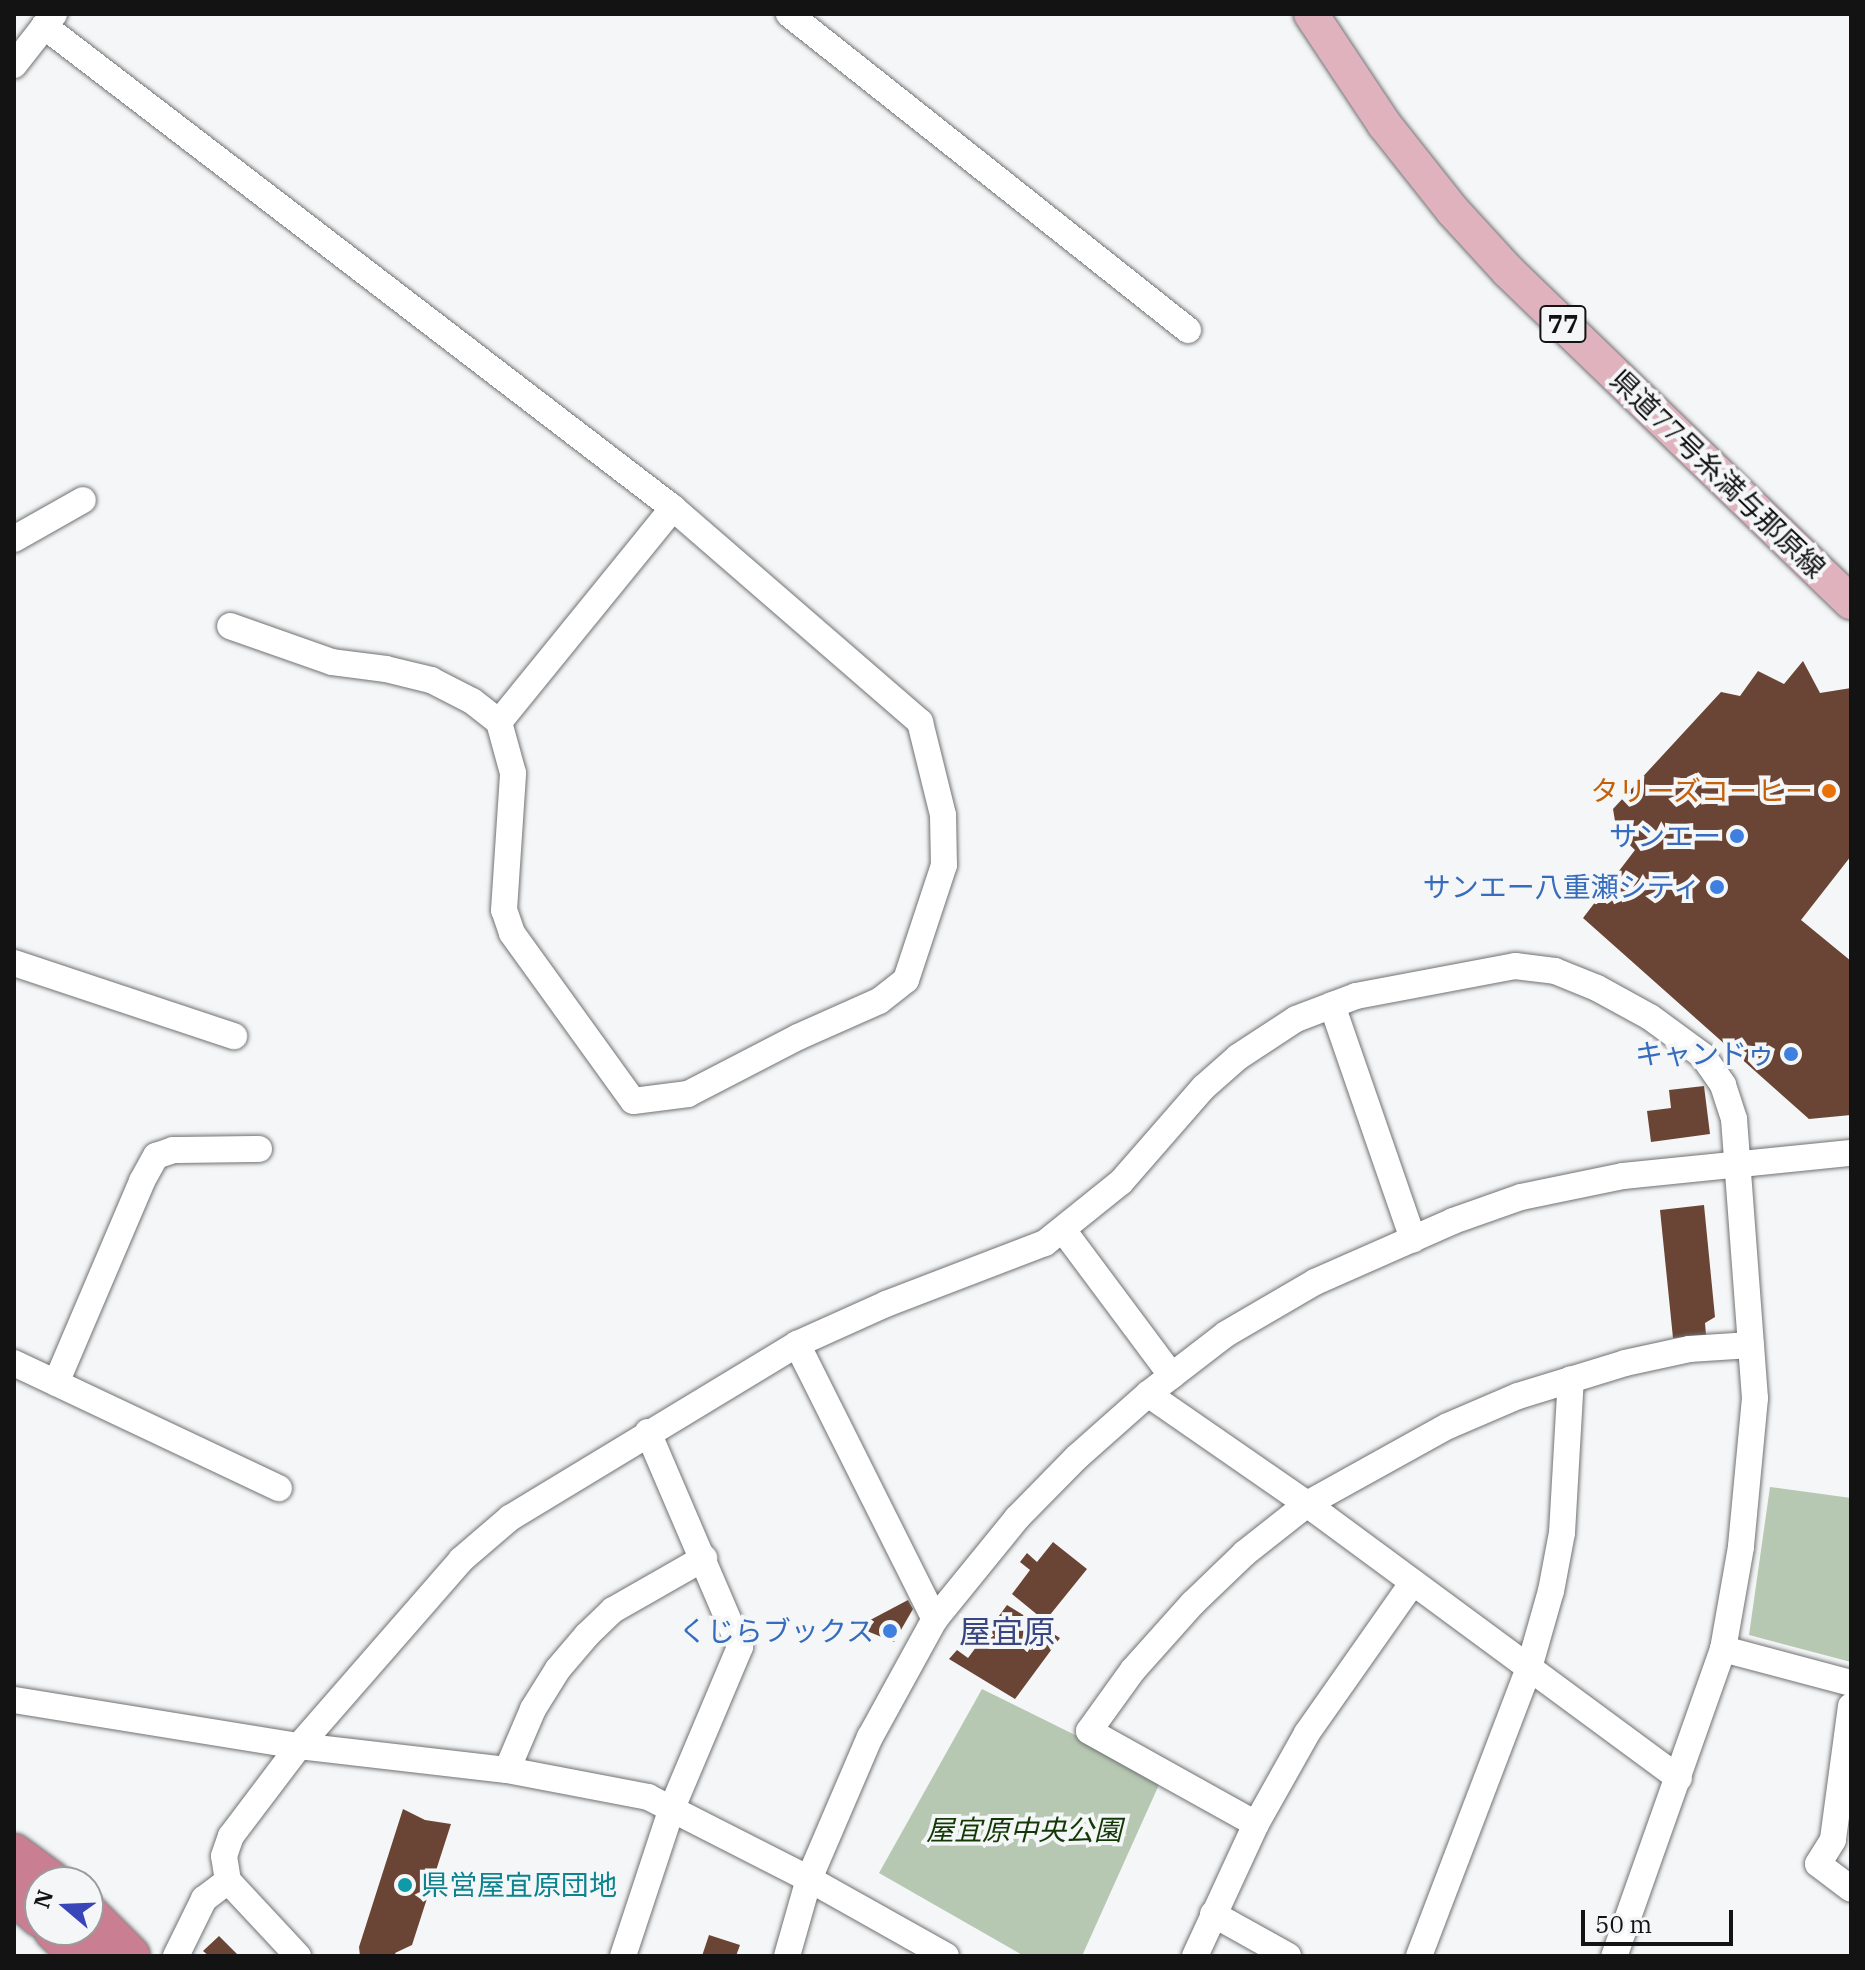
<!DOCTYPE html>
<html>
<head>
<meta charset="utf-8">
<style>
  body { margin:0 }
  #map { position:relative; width:1865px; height:1970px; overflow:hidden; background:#f5f6f7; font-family:"IBM Plex Serif","Noto Sans JP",serif }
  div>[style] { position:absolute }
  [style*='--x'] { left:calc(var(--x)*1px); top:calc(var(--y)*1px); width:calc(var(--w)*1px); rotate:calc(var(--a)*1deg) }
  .green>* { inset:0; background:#b6c8b2 }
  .building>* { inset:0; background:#6a4434 }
  .roads { filter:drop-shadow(0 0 2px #717273) drop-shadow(0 0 2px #717273) }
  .minor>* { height:26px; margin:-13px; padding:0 13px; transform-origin:13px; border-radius:13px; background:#fff }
  .major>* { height:34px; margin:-17px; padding:0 17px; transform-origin:17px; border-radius:17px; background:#dfb2be }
  .highway>* { height:40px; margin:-20px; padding:0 20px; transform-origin:20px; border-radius:20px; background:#c97e92 }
  .dots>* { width:22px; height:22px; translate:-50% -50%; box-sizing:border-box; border:4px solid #f5f6f7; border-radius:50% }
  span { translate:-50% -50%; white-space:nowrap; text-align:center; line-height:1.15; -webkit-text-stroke:8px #f5f6f7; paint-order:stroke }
  .shield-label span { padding:2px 6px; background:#f5f6f7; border:2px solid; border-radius:6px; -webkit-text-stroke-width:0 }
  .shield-label { font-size:26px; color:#131314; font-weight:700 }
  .street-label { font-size:28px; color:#131314 }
  .food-label { font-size:28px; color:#c56008 }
  .right { translate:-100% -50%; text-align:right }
  .shop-label { font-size:28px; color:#366cbe }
  .park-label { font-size:28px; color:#123905; font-style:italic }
  .culture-label { font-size:28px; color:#0d838f }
  .left { translate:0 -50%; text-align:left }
  .quarter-label { font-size:32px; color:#3a4682 }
  .frame { position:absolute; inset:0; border:16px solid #131314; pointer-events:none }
  .north { position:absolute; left:24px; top:1866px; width:80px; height:80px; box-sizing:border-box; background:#f5f6f7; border:2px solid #9b9b9c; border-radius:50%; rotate:289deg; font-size:22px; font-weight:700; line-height:32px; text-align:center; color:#131314 }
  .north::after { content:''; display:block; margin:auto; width:28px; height:36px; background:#3946b9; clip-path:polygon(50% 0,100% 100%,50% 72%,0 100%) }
  .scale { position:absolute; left:1581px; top:1910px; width:152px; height:36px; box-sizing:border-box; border:4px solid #131314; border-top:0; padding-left:10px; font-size:24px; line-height:28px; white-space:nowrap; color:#131314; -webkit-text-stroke:6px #f5f6f7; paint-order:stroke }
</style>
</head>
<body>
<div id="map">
  <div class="green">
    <i style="clip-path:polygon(1770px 1487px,1851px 1498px,1851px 1662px,1749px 1635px)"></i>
    <i style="clip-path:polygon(982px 1689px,1162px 1778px,1082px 1956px,1024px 1956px,879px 1873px)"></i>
  </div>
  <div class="building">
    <i style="clip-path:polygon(1803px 661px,1820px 693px,1851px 688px,1851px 856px,1801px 920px,1851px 961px,1851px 1115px,1809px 1119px,1583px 918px,1635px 850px,1617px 833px,1613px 809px,1721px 692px,1740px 696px,1758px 671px,1784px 684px)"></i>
    <i style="clip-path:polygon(1704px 1086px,1710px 1134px,1651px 1142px,1647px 1111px,1671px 1108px,1669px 1090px)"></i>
    <i style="clip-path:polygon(1704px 1205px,1715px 1317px,1705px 1323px,1706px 1335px,1673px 1338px,1660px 1210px)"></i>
    <i style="clip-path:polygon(1053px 1542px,1087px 1569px,1045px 1621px,1012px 1594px,1030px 1570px,1020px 1562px,1027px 1553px,1037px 1562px)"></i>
    <i style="clip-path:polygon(908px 1600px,913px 1609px,894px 1642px,857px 1627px)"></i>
    <i style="clip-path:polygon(1007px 1605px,1060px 1638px,1015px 1699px,949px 1659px,957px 1650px,968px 1658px)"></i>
    <i style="clip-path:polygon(403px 1809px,425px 1820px,451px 1824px,412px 1945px,395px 1953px,397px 1956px,360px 1956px,359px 1947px)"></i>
    <i style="clip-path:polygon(709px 1935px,740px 1945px,736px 1956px,702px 1956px)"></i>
    <i style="clip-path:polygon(219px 1936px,239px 1956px,209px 1956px,203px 1951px)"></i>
  </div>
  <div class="roads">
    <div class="minor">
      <i style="--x:789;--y:14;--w:509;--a:38.38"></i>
      <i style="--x:44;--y:26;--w:792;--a:37.46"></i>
      <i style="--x:673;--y:508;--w:327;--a:40.9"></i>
      <i style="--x:920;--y:722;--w:96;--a:76.1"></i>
      <i style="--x:943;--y:815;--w:50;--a:88.9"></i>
      <i style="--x:944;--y:865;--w:121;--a:108.3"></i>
      <i style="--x:906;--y:980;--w:34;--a:142"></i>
      <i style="--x:879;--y:1001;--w:89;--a:156"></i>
      <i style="--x:798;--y:1037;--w:124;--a:152.6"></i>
      <i style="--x:688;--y:1094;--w:55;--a:172.7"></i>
      <i style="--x:633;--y:1101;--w:207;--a:-125.8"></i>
      <i style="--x:512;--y:933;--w:24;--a:-109"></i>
      <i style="--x:504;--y:910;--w:137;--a:-86.2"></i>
      <i style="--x:513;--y:773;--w:53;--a:-105.4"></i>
      <i style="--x:499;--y:722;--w:34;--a:-142"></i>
      <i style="--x:472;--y:701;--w:46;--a:-152.9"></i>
      <i style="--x:431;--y:680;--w:46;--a:-166.3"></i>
      <i style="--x:386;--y:669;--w:54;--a:-172.6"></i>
      <i style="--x:332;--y:662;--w:108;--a:-160.6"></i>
      <i style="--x:14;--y:65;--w:65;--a:-51.9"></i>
      <i style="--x:14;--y:539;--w:79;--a:-29.5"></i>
      <i style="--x:499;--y:722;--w:276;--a:-50.9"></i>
      <i style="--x:14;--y:963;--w:232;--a:18.4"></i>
      <i style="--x:1332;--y:1005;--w:248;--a:70.9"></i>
      <i style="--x:1063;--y:1230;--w:182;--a:53.3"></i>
      <i style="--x:797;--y:1344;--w:308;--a:63.4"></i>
      <i style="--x:14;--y:1363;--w:293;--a:25.3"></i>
      <i style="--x:56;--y:1383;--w:220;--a:-66.9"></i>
      <i style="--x:142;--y:1181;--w:29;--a:-61"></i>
      <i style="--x:156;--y:1156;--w:18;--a:-19"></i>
      <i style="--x:173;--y:1150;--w:86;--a:-0.7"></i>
      <i style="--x:1148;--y:1394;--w:193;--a:34.7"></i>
      <i style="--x:1307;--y:1504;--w:462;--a:36.4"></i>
      <i style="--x:1723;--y:1649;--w:132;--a:14.9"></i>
      <i style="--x:14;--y:1700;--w:289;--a:9.2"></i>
      <i style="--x:299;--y:1746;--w:209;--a:6.6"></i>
      <i style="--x:507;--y:1770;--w:144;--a:10.8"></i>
      <i style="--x:648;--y:1797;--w:181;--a:27"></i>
      <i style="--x:809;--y:1879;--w:157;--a:29.3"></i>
      <i style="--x:1851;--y:1706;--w:135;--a:97.7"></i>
      <i style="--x:1833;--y:1840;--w:28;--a:122"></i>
      <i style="--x:1818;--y:1864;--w:41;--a:37.1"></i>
      <i style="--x:507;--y:1770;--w:66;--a:-66.9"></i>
      <i style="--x:533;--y:1709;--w:47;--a:-58"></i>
      <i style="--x:558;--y:1669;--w:45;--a:-49.5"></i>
      <i style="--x:587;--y:1635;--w:36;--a:-44"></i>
      <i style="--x:613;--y:1610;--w:105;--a:-29.7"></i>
      <i style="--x:1256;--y:1824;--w:191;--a:-150.9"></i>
      <i style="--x:1089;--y:1731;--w:75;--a:-54.2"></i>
      <i style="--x:1133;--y:1670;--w:90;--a:-48.2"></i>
      <i style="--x:1193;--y:1603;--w:72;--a:-43.9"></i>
      <i style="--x:1245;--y:1553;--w:79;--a:-38.3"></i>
      <i style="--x:1307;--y:1504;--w:161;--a:-29"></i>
      <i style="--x:1448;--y:1426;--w:76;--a:-23.2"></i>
      <i style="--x:1518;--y:1396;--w:112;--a:-17.1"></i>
      <i style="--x:1625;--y:1363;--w:66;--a:-12.3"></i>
      <i style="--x:1689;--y:1349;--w:62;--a:-3.7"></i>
      <i style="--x:1213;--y:1914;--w:86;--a:29.2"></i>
      <i style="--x:176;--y:1956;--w:64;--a:-63.8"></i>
      <i style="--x:204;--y:1899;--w:30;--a:-37"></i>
      <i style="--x:298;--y:1956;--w:103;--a:-133"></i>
      <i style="--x:228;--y:1881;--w:25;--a:-99"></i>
      <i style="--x:224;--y:1856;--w:21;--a:-71"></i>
      <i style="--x:231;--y:1836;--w:113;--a:-52.9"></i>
      <i style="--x:299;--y:1746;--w:247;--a:-48.9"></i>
      <i style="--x:461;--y:1560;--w:65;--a:-40.6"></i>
      <i style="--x:510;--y:1518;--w:336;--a:-31.2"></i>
      <i style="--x:797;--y:1344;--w:98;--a:-24.2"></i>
      <i style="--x:886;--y:1304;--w:170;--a:-21"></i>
      <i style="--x:1045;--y:1243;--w:97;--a:-38.8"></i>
      <i style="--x:1121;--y:1182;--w:126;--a:-48.9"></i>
      <i style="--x:1204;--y:1087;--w:45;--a:-41.4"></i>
      <i style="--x:1238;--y:1057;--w:69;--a:-33.2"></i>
      <i style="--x:1296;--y:1019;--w:64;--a:-21"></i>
      <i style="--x:1356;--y:996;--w:162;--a:-10.7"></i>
      <i style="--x:1515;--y:966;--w:40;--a:7.1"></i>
      <i style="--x:1555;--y:971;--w:45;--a:22"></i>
      <i style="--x:1597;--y:988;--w:60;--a:28.7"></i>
      <i style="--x:1650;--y:1017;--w:66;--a:36.3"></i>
      <i style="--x:1703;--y:1056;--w:35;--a:55"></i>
      <i style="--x:1723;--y:1085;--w:36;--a:72"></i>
      <i style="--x:1734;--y:1119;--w:280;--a:85.7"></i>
      <i style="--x:1755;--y:1398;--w:150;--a:95.4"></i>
      <i style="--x:1741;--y:1547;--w:104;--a:100"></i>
      <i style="--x:1723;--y:1649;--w:326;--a:109.5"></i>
      <i style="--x:623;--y:1956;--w:156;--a:-71.7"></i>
      <i style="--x:672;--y:1808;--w:175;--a:-67.1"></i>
      <i style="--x:740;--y:1647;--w:234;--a:-113.2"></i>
      <i style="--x:787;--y:1956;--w:80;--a:-74.1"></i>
      <i style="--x:809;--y:1879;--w:155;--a:-66.8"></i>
      <i style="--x:870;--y:1737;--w:135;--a:-61.2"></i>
      <i style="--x:935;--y:1619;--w:130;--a:-50.9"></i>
      <i style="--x:1017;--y:1518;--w:86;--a:-45.5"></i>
      <i style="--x:1077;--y:1457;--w:95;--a:-41.6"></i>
      <i style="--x:1148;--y:1394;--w:98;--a:-37.6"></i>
      <i style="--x:1226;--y:1334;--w:103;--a:-30.3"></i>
      <i style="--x:1315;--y:1282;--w:151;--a:-23.8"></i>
      <i style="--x:1453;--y:1221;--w:72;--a:-19.4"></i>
      <i style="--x:1521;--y:1197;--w:104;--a:-11.6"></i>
      <i style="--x:1623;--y:1176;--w:229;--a:-5.8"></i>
      <i style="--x:1195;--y:1956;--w:145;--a:-65.2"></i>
      <i style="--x:1256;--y:1824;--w:104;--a:-60.7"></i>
      <i style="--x:1307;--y:1733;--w:184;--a:-54.9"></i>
      <i style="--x:1419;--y:1956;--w:308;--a:-69.1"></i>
      <i style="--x:1529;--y:1668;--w:80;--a:-74.1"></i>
      <i style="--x:1551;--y:1591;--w:59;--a:-79.3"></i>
      <i style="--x:1562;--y:1533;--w:154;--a:-86.7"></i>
    </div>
    <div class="major">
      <i style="--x:1311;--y:14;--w:132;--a:56.4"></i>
      <i style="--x:1384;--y:124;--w:111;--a:51.6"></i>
      <i style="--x:1453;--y:211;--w:81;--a:47.5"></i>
      <i style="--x:1508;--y:271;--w:477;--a:44"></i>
    </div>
    <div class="highway">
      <i style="--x:14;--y:1854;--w:47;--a:36.4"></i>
      <i style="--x:14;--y:1894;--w:35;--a:41"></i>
      <i style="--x:88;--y:1914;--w:59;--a:45"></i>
      <i style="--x:54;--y:1930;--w:37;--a:44"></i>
    </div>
  </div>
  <div class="dots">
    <i style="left:1829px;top:791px;background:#e8710a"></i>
    <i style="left:1737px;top:836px;background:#3f7fe0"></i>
    <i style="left:1717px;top:887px;background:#3f7fe0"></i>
    <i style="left:1791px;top:1054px;background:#3f7fe0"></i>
    <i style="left:890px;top:1631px;background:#3f7fe0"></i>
    <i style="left:405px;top:1885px;background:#0f9aa8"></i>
  </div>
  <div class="shield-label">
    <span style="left:1563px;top:324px">77</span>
  </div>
  <div class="street-label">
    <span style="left:1718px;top:474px;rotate:44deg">県道77号糸満与那原線</span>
  </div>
  <div class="food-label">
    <span class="right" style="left:1813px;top:791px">タリーズコーヒー</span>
  </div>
  <div class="shop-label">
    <span class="right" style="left:1721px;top:836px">サンエー</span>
    <span class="right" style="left:1701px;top:887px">サンエー八重瀬シティ</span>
    <span class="right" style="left:1775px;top:1054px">キャンドゥ</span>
    <span class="right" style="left:874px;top:1631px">くじらブックス</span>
  </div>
  <div class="park-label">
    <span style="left:1024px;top:1830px">屋宜原中央公園</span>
  </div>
  <div class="culture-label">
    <span class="left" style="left:421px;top:1885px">県営屋宜原団地</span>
  </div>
  <div class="quarter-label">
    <span style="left:1007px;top:1631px">屋宜原</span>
  </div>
  <div class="frame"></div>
  <div class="north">N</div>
  <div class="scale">50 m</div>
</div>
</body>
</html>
